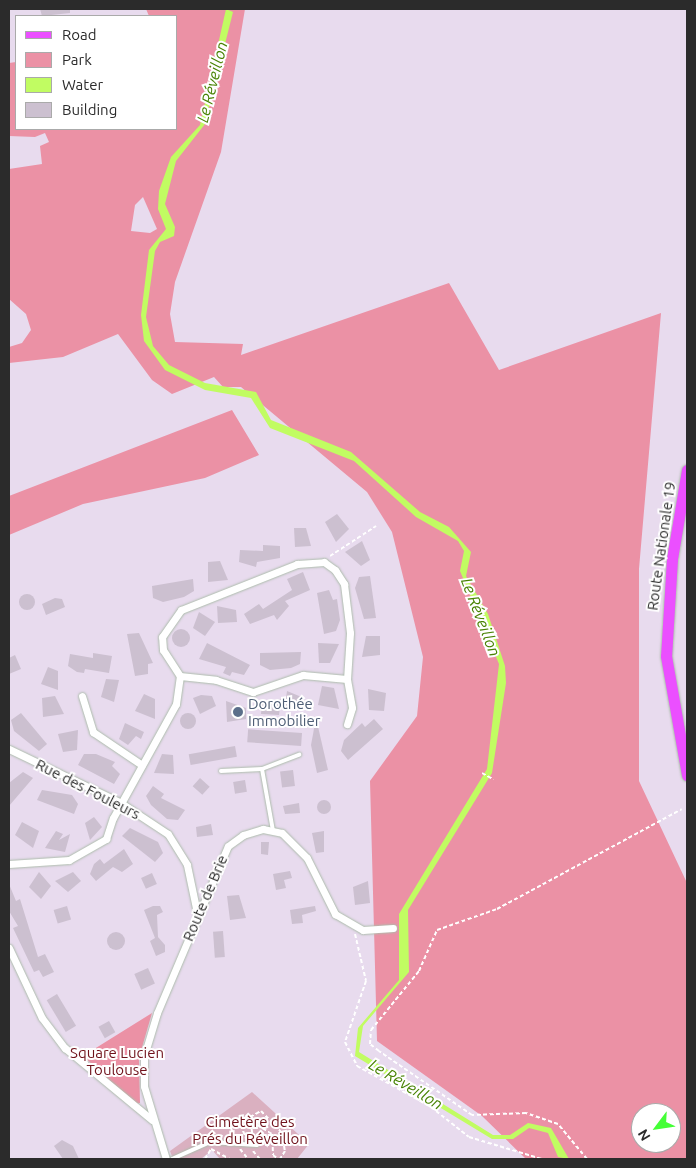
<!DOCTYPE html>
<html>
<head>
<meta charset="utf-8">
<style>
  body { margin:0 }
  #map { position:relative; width:696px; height:1168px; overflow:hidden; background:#e8dbee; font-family:Ubuntu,sans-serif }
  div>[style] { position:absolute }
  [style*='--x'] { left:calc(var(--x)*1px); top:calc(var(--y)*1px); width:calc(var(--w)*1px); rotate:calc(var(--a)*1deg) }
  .green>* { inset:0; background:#eb91a5 }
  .cemetery>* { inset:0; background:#dab0c0 }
  .water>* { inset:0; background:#c1fc62 }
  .building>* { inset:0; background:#ccc0d0; transform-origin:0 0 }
  .round { border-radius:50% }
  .path>* { height:2px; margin-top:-1px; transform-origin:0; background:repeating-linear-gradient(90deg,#fff 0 4px,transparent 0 6.5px) }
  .roads { filter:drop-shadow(0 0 1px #adbcac) drop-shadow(0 0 1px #adbcac) }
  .service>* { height:4px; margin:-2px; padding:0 2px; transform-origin:2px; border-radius:2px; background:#fff }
  .minor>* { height:7px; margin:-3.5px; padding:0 3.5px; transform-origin:3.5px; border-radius:3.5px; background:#fff }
  .primary>* { height:11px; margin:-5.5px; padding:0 5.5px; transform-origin:5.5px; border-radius:5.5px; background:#eb4fff }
  .dots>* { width:14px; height:14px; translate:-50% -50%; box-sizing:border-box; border:2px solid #fff; border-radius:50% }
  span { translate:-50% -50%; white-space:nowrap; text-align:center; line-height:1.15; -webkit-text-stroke:4px #fff; paint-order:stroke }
  .street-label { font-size:15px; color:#2b2b2b }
  .service-label { font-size:15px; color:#4e5e75 }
  .left { translate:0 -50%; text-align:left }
  .park-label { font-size:15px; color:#70121b }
  .water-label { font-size:16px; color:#488304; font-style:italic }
  .frame { position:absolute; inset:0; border:10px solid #2b2b2b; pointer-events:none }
  .legend { position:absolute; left:15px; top:15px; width:162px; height:115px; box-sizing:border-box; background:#fff; border:1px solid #aaa; margin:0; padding:6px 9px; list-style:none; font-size:15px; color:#2b2b2b }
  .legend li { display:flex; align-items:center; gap:10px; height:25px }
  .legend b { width:25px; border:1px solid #aaa }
  .north { position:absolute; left:631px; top:1103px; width:50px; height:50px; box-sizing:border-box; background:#fff; border:1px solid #aaa; border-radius:50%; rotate:239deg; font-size:14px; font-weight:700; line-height:20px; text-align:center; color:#2b2b2b }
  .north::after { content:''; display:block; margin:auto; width:18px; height:22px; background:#45ff37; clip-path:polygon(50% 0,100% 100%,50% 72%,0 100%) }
</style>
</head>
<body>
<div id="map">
  <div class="green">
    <i style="clip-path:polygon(evenodd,146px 9px,245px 9px,221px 152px,175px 282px,170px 314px,175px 342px,243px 344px,241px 355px,449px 283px,499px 370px,661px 313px,639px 569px,639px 781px,687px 883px,687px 1159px,526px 1159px,482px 1116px,377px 1041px,370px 781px,417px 716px,423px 657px,392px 532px,367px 492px,241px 387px,223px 387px,214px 377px,172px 394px,152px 380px,118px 334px,63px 357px,9px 363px,9px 347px,22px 343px,31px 330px,26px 314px,9px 299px,9px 169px,42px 164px,40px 146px,49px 142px,45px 133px,35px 137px,9px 136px,9px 63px,16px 62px,16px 129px,176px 129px,176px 16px,149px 16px,146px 9px,143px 197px,157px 229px,150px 233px,131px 231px,135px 205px,143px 197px,146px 9px,641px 1113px,671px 1113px,671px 1143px,641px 1143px,641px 1113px)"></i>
    <i style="clip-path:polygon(232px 410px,259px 455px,205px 478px,83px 504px,9px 535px,9px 496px)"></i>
    <i style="clip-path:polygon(152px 1013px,139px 1058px,140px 1103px,135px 1104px,83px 1056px)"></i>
  </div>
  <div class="cemetery">
    <i style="clip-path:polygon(252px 1092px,309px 1144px,297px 1159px,220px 1159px,212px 1150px,201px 1159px,173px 1159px,170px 1151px)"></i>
  </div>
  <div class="water">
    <i style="clip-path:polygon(226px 9px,233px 12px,205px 124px,176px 161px,165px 204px,175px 227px,174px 236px,160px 242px,155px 251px,146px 317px,153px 346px,169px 365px,205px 383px,256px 392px,271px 420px,351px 452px,420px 512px,449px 527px,471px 552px,466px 576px,488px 614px,505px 666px,506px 683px,492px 773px,408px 910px,409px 972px,363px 1026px,359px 1052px,493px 1135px,510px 1135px,528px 1123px,551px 1128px,569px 1159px,558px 1157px,548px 1133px,529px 1128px,513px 1139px,492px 1139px,355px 1056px,358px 1028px,399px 980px,399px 914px,487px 769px,499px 664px,460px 571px,464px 551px,458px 541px,416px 517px,354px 461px,270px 428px,251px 398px,205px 390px,165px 370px,144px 341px,141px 315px,149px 250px,166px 229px,158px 209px,159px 191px,171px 157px,200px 125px)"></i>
  </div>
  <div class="building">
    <i style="clip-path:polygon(40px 9px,70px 9px,70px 13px,42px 16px)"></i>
    <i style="clip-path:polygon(337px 514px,349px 529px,336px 542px,325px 522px)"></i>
    <i style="clip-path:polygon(294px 528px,306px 528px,311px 546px,295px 547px)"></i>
    <i style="clip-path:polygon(362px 541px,370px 560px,361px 566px,345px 552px)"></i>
    <i style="clip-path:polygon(263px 545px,280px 546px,280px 558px,257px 562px,256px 567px,239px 562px,240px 550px,263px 551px)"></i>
    <i style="clip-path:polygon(220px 561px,228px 580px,208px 582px,208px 562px)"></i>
    <i style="clip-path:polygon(303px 572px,310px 590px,285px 601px,289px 606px,277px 620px,274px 615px,250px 624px,244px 614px,259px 604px,263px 609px,292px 590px,287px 579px)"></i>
    <i style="clip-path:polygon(370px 576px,376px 618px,364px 619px,355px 588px,359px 577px)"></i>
    <i style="clip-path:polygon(193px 579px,194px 591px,184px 597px,163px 602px,153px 598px,152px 586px)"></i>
    <i style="clip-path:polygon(329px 590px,333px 600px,337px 599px,340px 620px,336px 631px,324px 634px,317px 593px)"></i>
    <i class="round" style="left:19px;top:594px;width:16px;height:16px"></i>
    <i style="clip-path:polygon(55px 598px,62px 599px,65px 607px,46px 615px,42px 604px)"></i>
    <i style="clip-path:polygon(217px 606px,236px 610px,237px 622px,218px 623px)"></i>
    <i style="clip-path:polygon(199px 612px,215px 622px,205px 636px,193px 628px)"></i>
    <i class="round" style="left:172px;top:629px;width:18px;height:18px"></i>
    <i style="clip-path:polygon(139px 633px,153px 663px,148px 664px,148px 674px,135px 676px,127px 634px)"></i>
    <i style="clip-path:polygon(366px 636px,380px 636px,380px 655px,362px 657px)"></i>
    <i style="clip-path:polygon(207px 643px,250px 665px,244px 675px,232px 672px,230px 676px,223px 673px,226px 667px,199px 659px)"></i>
    <i style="clip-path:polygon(318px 643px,339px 644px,330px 663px,319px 663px)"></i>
    <i style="clip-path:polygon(301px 652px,300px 664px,291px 668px,270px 670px,260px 665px,260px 653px)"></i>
    <i style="clip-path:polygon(93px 653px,112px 656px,109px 673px,85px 669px,84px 673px,77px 672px,68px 666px,70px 654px,93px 658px)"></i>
    <i style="clip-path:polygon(15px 655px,21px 669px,9px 674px,9px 658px)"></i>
    <i style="clip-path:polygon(48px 667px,58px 671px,58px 690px,41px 684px)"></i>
    <i style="clip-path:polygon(106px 679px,119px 680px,114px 702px,101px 697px)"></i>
    <i style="clip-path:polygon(322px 686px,334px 688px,339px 709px,318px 705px)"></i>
    <i style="clip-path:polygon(368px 689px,386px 693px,384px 711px,369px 710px)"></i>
    <i style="clip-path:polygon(287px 691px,304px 698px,303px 710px,280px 708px,279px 715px,261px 714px,262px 702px,286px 698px)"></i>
    <i style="clip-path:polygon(144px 694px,155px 699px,155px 719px,135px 711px)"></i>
    <i style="clip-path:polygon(201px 695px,212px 696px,216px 706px,200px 714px,193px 698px)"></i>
    <i style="clip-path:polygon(55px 696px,64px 714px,43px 717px,42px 698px)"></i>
    <i style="clip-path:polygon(226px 701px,246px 708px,246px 719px,227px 722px)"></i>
    <i class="round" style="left:180px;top:713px;width:16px;height:16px"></i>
    <i style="clip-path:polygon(21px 713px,47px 744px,39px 751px,14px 731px,11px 720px)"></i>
    <i style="clip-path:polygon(316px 718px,328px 770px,317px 773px,311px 745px)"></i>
    <i style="clip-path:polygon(374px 719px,383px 729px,348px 760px,341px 751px,344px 740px,362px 723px,365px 727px)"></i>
    <i style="clip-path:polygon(125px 723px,144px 732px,141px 739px,136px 736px,128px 745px,119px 739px)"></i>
    <i style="clip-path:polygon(78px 730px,77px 750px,63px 752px,58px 734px)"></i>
    <i style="left:302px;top:733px;width:13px;height:54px;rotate:94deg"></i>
    <i style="left:235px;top:746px;width:11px;height:47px;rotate:80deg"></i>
    <i style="clip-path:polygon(84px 754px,96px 754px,115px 762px,112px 766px,120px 774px,114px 784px,78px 765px)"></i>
    <i style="clip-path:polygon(162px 754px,173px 755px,174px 774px,154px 773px)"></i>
    <i style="left:293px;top:770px;width:16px;height:13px;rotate:83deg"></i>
    <i style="clip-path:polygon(23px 772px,33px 778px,9px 806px,9px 783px)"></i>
    <i style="left:200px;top:778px;width:13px;height:11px;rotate:42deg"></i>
    <i style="left:245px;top:780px;width:12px;height:12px;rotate:81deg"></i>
    <i style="clip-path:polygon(153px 786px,164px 794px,161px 798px,185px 810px,178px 820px,167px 819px,151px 805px,146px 796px)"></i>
    <i style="clip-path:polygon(42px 790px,72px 795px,78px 804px,74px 814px,37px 800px)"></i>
    <i class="round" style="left:317px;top:800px;width:14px;height:14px"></i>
    <i style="clip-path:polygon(299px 803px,300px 813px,285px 814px,283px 806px)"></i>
    <i style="clip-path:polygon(94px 817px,102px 827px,90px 840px,85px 823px)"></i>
    <i style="clip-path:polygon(22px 822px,39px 831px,33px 848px,15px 835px)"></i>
    <i style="clip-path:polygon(211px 824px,213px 835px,197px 837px,196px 827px)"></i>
    <i style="clip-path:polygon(130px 828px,158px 842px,163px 853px,155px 862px,122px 836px)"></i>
    <i style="clip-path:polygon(56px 831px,63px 834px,59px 840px,70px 834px,65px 852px,45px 848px)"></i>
    <i style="clip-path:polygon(324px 831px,324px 852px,316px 853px,312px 833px)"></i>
    <i style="clip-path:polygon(261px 842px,269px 842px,268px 855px,261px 854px)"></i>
    <i style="clip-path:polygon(124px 849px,133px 864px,122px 872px,113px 867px,96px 881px,90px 874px,94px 864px,100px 859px,104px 864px)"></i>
    <i style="clip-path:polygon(290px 871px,292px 878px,284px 880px,286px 888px,276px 890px,273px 874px)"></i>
    <i style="clip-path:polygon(39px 872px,51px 886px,41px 899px,29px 887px)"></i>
    <i style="clip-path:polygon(73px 872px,81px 881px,68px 892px,55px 881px)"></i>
    <i style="left:152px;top:873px;width:12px;height:12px;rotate:66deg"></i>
    <i style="clip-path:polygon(368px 881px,370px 903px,355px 905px,353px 887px)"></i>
    <i style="clip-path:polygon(9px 884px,16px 901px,20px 899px,38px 957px,45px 954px,54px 972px,43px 977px,39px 970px,34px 972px,13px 928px,18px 926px,9px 911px)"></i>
    <i style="clip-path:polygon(239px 895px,246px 918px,230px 920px,227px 896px)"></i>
    <i style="left:67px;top:906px;width:14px;height:14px;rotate:73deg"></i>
    <i style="clip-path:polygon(153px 906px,160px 906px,163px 912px,157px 915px,158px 937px,165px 945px,165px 952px,156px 956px,150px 941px,155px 938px,144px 910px)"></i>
    <i style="clip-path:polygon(315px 906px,316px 911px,302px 915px,303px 923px,292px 924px,290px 910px)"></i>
    <i style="left:223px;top:931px;width:26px;height:10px;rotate:86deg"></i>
    <i class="round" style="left:107px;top:932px;width:18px;height:18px"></i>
    <i style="left:148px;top:968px;width:17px;height:15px;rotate:66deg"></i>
    <i style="left:57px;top:994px;width:37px;height:12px;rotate:59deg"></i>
    <i style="left:109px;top:1021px;width:13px;height:12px;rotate:61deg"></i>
    <i style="clip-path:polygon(62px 1140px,73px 1146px,79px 1159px,63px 1159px,54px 1146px)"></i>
  </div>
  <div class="path">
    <i style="--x:330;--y:556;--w:55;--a:-33.1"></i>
    <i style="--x:482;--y:773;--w:13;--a:29"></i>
    <i style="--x:355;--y:934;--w:48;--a:76.8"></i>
    <i style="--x:366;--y:981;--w:65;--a:109"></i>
    <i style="--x:345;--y:1042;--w:27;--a:63"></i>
    <i style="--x:357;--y:1066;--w:85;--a:29"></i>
    <i style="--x:431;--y:1107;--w:48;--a:38.3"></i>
    <i style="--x:469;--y:1137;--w:76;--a:16.8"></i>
    <i style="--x:258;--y:1119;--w:6;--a:99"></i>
    <i style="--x:257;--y:1125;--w:17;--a:31"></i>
    <i style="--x:272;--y:1134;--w:21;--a:87"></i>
    <i style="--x:273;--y:1155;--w:6;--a:39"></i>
    <i style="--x:235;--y:1138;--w:18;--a:-112"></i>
    <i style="--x:228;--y:1121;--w:10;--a:-11"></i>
    <i style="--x:238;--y:1119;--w:21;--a:67"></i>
    <i style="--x:253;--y:1139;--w:22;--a:-98"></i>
    <i style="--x:250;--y:1117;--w:13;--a:-29"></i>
    <i style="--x:261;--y:1111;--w:30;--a:46"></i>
    <i style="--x:282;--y:1133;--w:18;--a:81"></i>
    <i style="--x:285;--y:1151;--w:9;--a:122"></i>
    <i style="--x:240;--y:1149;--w:13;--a:51"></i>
    <i style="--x:253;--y:1151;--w:11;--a:49"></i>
    <i style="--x:205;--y:1159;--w:12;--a:-59"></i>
    <i style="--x:211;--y:1149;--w:21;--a:28"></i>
    <i style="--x:587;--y:1159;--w:45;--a:-129.6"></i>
    <i style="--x:558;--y:1124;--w:34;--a:-161"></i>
    <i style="--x:526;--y:1113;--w:54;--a:177.9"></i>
    <i style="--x:472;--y:1115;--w:113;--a:-145.5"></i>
    <i style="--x:379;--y:1051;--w:11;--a:-142"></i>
    <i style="--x:370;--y:1044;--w:14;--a:-86"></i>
    <i style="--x:371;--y:1030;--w:76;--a:-50.9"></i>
    <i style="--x:419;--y:971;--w:45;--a:-66.3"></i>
    <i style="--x:437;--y:930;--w:64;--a:-19.3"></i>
    <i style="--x:497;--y:909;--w:210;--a:-28.4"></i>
  </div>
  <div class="roads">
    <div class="service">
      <i style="--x:262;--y:769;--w:63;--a:79.9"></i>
      <i style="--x:221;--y:771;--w:41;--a:-2.8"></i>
      <i style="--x:262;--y:769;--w:40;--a:-21"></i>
      <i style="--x:172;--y:1159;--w:42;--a:-24.1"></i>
      <i style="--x:210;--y:1142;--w:47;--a:3.7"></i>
    </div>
    <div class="minor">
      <i style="--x:180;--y:676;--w:36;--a:6"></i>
      <i style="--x:216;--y:680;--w:39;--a:18"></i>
      <i style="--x:253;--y:692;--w:53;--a:-18.8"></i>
      <i style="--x:303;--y:675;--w:44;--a:5.2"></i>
      <i style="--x:82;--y:696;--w:38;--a:73"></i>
      <i style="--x:93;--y:732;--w:59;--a:34"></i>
      <i style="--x:9;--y:749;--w:124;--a:25.7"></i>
      <i style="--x:121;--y:803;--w:56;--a:33.4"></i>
      <i style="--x:168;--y:834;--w:36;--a:58"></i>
      <i style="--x:187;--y:865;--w:49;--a:78.2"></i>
      <i style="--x:9;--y:864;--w:60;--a:-3.8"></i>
      <i style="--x:69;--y:860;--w:43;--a:-29.6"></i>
      <i style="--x:106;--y:839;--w:22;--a:-72"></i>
      <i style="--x:113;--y:818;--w:130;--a:-61.1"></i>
      <i style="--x:176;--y:704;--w:28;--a:-82"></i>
      <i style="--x:180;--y:676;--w:31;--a:-123"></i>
      <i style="--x:163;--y:650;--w:13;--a:-94"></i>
      <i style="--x:162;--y:637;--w:33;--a:-55"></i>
      <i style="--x:181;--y:610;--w:125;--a:-21.6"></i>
      <i style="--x:297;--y:564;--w:27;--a:-4"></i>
      <i style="--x:324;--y:562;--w:14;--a:36"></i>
      <i style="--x:335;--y:570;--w:17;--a:57"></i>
      <i style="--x:344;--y:584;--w:49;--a:83"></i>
      <i style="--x:350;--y:633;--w:46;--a:93.7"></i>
      <i style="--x:347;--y:679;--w:29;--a:80"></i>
      <i style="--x:352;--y:708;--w:17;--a:107"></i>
      <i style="--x:9;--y:948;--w:77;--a:64.8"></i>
      <i style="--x:42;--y:1018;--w:38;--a:53"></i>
      <i style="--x:65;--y:1048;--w:113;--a:39.6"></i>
      <i style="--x:166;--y:1159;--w:76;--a:-106.8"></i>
      <i style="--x:144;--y:1086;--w:30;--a:-90"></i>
      <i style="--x:144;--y:1056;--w:45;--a:-73.2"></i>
      <i style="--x:157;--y:1013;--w:181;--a:-67"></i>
      <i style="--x:228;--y:846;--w:19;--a:-36"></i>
      <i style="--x:243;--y:835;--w:21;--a:-17"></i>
      <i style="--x:263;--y:829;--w:19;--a:12"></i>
      <i style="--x:282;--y:833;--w:35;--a:45"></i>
      <i style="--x:307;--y:858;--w:63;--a:63.4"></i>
      <i style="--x:335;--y:914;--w:32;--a:30"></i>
      <i style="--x:363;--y:930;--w:30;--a:-4"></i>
    </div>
    <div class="primary">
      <i style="--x:687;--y:470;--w:90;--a:99.6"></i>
      <i style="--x:672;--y:559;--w:97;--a:93.5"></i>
      <i style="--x:666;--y:656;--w:121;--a:80"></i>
    </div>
  </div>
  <div class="dots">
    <i style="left:238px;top:712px;background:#5c6f8a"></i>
  </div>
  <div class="street-label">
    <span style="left:661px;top:546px;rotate:-82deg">Route Nationale 19</span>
    <span style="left:88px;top:789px;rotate:27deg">Rue des Fouleurs</span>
    <span style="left:205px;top:898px;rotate:-67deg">Route de Brie</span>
  </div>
  <div class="service-label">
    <span class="left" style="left:248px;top:712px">Dorothée<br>Immobilier</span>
  </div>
  <div class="park-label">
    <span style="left:117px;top:1061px">Square Lucien<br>Toulouse</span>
    <span style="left:250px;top:1130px">Cimetère des<br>Prés du Réveillon</span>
  </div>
  <div class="water-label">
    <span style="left:212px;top:82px;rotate:-76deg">Le Réveillon</span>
    <span style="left:481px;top:617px;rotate:69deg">Le Réveillon</span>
    <span style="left:406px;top:1084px;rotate:31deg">Le Réveillon</span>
  </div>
  <div class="frame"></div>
  <ul class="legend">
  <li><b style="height:6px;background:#eb4fff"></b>Road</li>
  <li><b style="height:14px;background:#eb91a5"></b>Park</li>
  <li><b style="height:14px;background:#c1fc62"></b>Water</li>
  <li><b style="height:14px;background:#ccc0d0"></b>Building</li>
  </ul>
  <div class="north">N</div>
</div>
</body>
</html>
